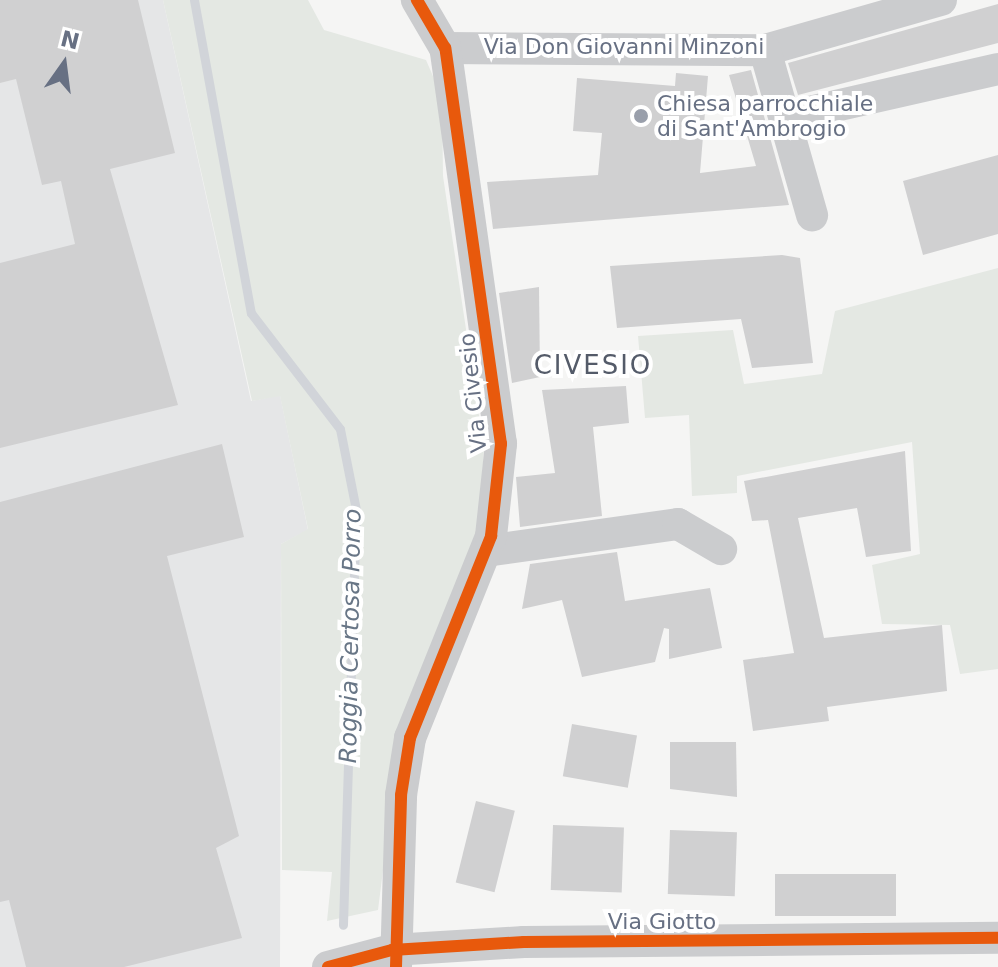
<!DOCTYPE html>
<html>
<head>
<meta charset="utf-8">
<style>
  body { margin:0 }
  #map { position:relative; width:998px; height:967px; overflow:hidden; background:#f5f5f4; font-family:"DejaVu Sans",sans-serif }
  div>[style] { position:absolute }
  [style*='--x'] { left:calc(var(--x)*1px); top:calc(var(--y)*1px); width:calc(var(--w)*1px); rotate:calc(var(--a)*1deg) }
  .built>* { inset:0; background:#e5e6e7 }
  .green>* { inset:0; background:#e4e8e3 }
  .stream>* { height:9px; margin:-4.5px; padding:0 4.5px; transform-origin:4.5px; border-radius:4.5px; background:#d1d4d9 }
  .building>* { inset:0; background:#d0d0d1; transform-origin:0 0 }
  .minor>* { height:32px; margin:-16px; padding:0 16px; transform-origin:16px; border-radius:16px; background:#cbccce }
  .cycleway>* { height:12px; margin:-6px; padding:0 6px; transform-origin:6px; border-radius:6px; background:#e8590c }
  .dots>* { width:22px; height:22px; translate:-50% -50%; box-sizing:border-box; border:4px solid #fff; border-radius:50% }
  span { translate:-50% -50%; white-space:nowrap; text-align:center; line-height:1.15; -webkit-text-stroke:8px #fff; paint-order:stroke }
  .street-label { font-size:22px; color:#677083 }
  .poi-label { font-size:22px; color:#677083 }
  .left { translate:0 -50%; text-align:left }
  .water-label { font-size:24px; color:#687686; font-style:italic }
  .quarter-label { font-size:26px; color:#545b69; letter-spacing:2px }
  .north { position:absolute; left:24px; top:24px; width:80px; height:80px; -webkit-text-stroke:6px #fff; paint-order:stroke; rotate:14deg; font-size:22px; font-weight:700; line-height:32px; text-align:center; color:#677083 }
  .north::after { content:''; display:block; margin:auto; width:28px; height:36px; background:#677083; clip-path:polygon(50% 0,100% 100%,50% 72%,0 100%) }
</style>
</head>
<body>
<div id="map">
  <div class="built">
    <i style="clip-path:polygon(0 0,163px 0,251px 401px,280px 395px,308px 530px,281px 544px,280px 967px,0 967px)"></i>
  </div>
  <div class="green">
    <i style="clip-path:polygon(163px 0,308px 0,324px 30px,426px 60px,442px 97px,443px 176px,484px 449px,479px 525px,402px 720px,378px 910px,327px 921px,332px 872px,282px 870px,281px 544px,308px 529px,280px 396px,252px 401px)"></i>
    <i style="clip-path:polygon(998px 268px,998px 669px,960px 674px,950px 625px,882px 624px,872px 565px,920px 554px,912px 442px,737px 476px,737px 493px,692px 496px,689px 415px,645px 418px,638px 336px,733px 330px,744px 384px,822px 374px,835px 311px)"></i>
  </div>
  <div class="stream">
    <i style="--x:194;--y:0;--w:318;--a:79.7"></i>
    <i style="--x:251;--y:313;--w:146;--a:52.5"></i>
    <i style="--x:340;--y:429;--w:83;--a:78.8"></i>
    <i style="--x:356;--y:510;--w:415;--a:91.8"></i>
  </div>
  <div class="building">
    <i style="clip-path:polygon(0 0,138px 0,175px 153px,110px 169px,178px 405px,0 448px,0 263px,75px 244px,61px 181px,42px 185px,16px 79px,0 83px)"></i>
    <i style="clip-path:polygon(998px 4px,998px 43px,798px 95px,788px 63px)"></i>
    <i style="clip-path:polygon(751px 70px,789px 205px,493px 229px,487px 182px,598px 175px,602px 133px,573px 131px,577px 78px,675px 86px,676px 73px,708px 76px,700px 173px,756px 166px,729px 75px)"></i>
    <i style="clip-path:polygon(998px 155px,998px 234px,923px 255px,903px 181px)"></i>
    <i style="clip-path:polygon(782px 255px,800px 258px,813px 363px,752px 368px,741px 319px,617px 328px,610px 266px)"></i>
    <i style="clip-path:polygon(539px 287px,540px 377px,512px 383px,499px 293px)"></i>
    <i style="clip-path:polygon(626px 386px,629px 423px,593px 427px,602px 516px,520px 527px,516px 477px,555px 473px,542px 390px)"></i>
    <i style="clip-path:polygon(222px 444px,244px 537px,167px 556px,239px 836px,216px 848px,242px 938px,124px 967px,26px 967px,9px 900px,0 902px,0 502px)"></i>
    <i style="clip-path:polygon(905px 451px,911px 551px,866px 557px,857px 508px,798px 518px,824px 638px,942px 625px,947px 691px,827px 707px,829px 721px,753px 731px,743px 660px,794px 653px,768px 520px,752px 521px,744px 481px)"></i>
    <i style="clip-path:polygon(617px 552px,625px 601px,710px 588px,722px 648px,669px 659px,669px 629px,664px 628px,655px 662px,582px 677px,562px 600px,522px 609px,530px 564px)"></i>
    <i style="left:572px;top:724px;width:66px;height:53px;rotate:10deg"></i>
    <i style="clip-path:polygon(670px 742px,736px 742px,737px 797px,670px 789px)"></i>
    <i style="left:476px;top:801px;width:40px;height:84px;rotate:14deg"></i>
    <i style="left:553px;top:825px;width:71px;height:65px;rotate:2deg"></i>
    <i style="left:670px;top:830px;width:67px;height:64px;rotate:2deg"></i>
    <i style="left:775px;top:874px;width:121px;height:42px"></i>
  </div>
  <div class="minor">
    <i style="--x:445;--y:48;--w:320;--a:0.4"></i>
    <i style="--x:765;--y:50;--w:183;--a:-15.9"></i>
    <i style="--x:765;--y:50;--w:172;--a:74.1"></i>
    <i style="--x:787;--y:117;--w:216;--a:-12.8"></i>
    <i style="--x:486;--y:551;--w:194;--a:-8"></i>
    <i style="--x:678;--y:524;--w:50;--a:30.2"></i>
    <i style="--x:328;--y:967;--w:66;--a:-14.9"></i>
    <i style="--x:392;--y:950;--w:132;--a:-3.5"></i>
    <i style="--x:524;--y:942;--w:474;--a:-0.5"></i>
    <i style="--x:396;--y:967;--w:172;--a:-88.3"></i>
    <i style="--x:401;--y:795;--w:58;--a:-81"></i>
    <i style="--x:410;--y:738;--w:218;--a:-68.1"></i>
    <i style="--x:491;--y:536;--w:93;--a:-83.8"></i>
    <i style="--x:501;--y:444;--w:400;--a:-98"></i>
    <i style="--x:445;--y:48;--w:56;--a:-120.3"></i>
  </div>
  <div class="cycleway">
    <i style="--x:328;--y:967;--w:66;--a:-14.9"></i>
    <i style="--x:392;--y:950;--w:132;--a:-3.5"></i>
    <i style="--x:524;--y:942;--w:474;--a:-0.5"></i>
    <i style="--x:396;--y:967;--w:172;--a:-88.3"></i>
    <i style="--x:401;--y:795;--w:58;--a:-81"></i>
    <i style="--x:410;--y:738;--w:218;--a:-68.1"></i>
    <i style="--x:491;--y:536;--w:93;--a:-83.8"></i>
    <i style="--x:501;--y:444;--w:400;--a:-98"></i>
    <i style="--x:445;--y:48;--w:56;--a:-120.3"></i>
  </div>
  <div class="dots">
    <i style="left:641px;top:116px;background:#999fab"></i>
  </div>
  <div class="street-label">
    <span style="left:624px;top:47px">Via Don Giovanni Minzoni</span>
    <span style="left:473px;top:393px;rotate:-96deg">Via Civesio</span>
    <span style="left:662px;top:922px">Via Giotto</span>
  </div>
  <div class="poi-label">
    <span class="left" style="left:657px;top:116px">Chiesa parrocchiale<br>di Sant'Ambrogio</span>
  </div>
  <div class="water-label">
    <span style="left:351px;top:636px;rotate:-89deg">Roggia Certosa Porro</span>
  </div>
  <div class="quarter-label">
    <span style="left:593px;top:366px">CIVESIO</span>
  </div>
  <div class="north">N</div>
</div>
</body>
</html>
